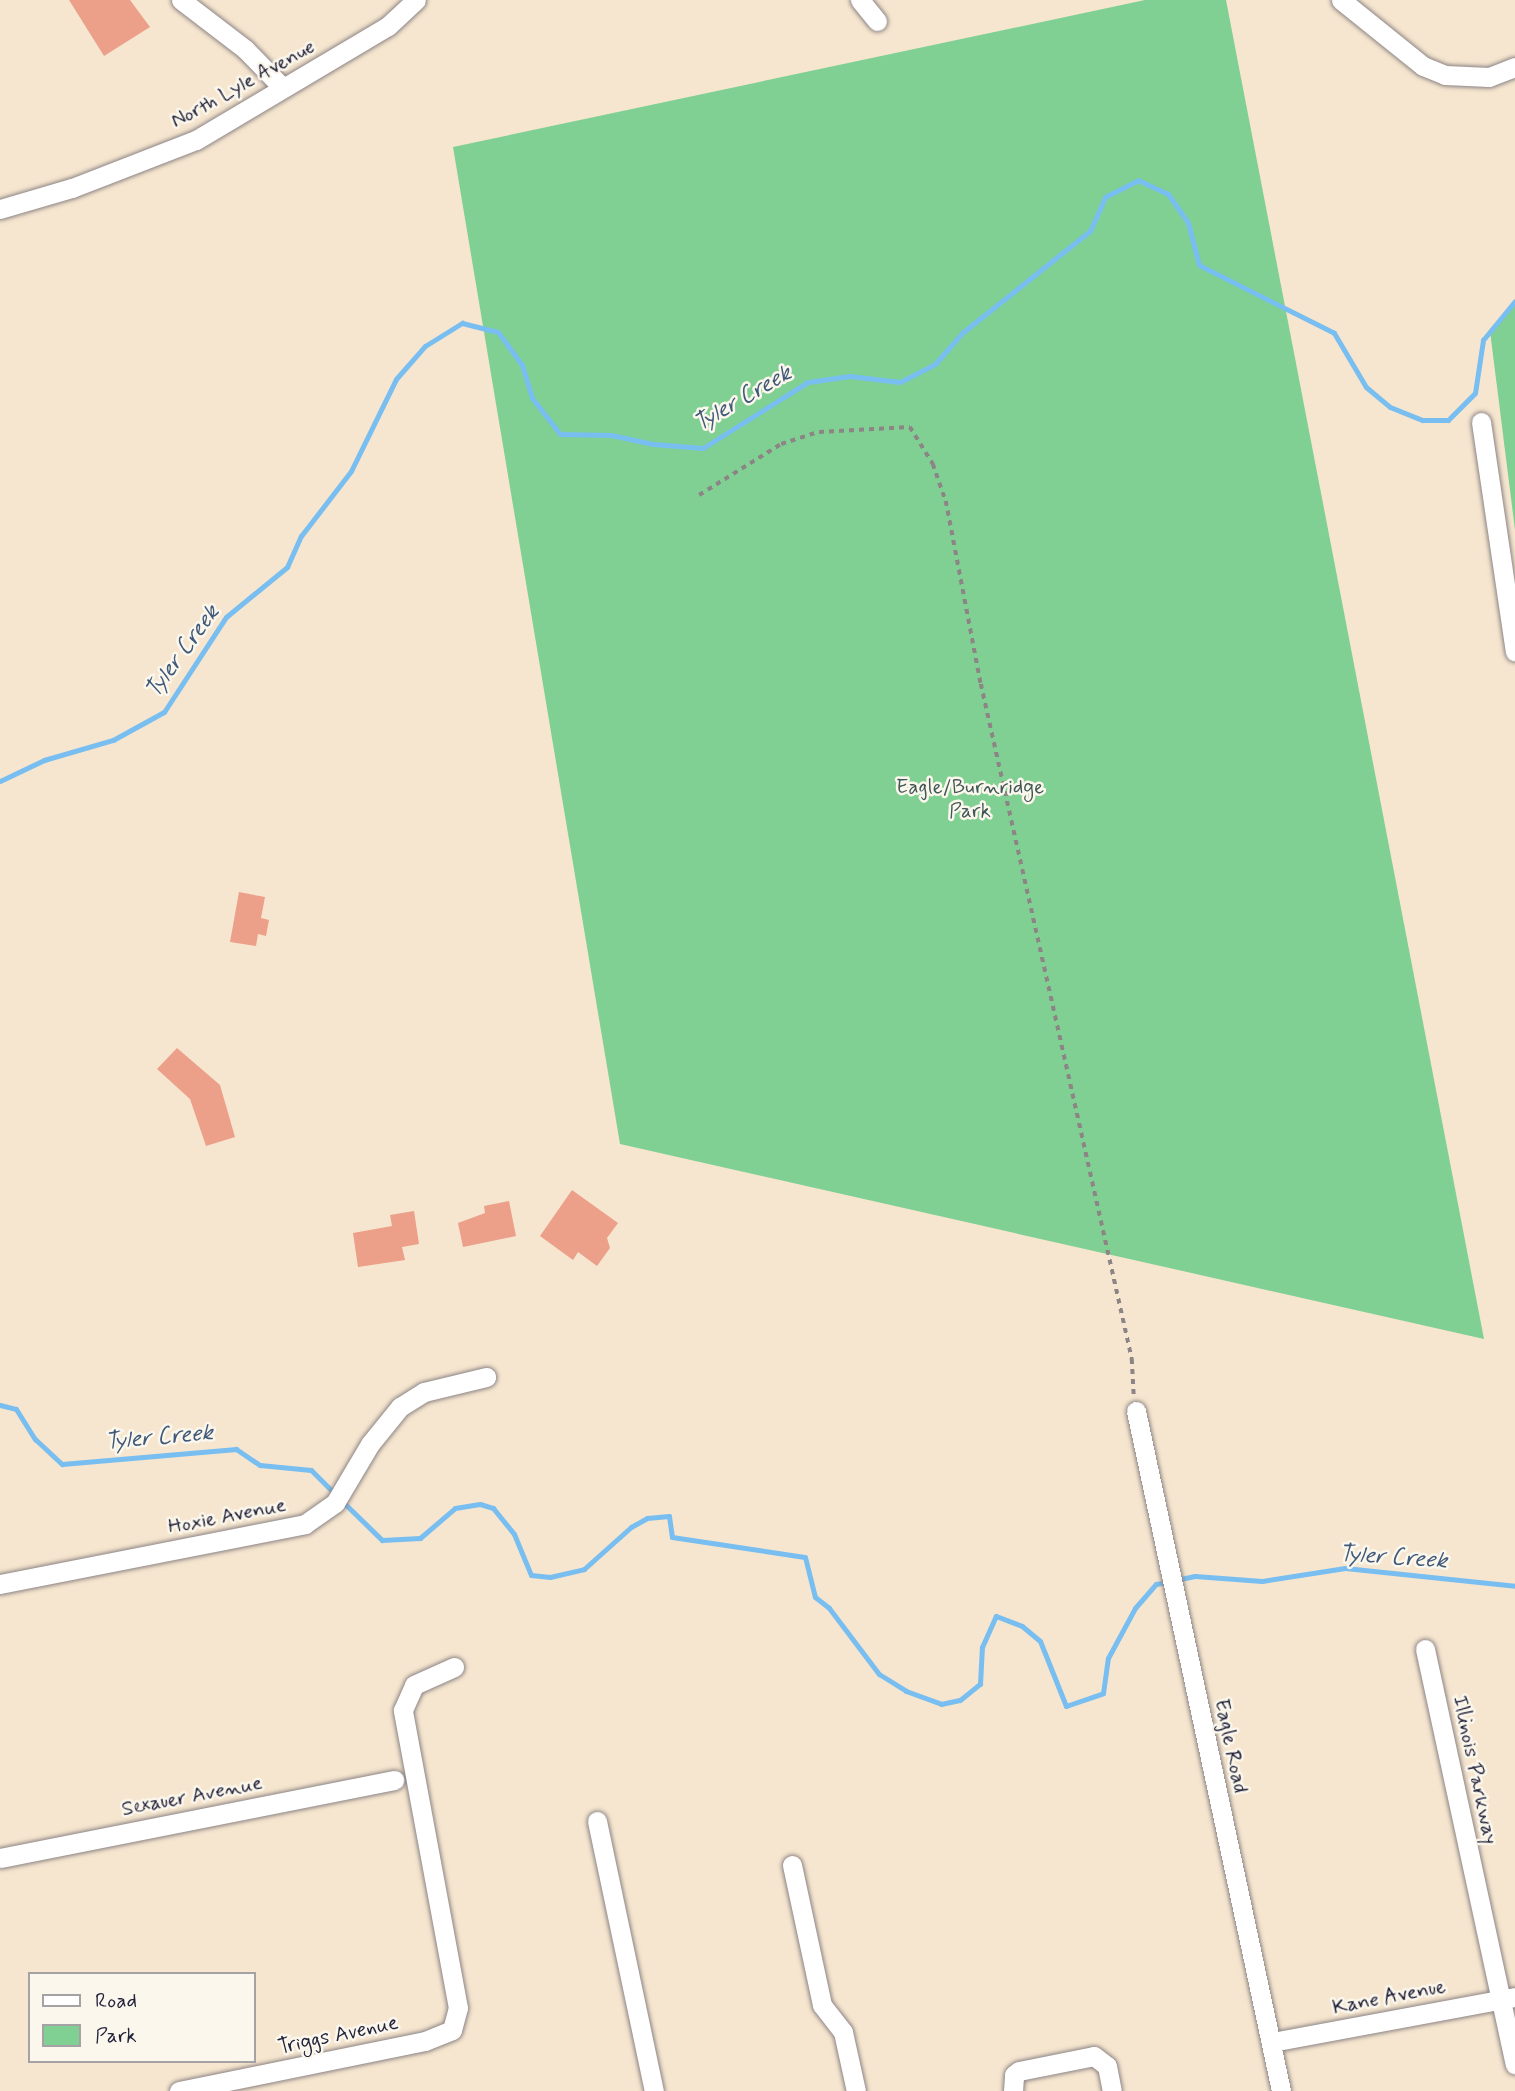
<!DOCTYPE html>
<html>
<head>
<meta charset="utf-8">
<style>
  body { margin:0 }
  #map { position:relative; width:1515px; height:2091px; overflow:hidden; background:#f6e6cf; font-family:Mynerve,sans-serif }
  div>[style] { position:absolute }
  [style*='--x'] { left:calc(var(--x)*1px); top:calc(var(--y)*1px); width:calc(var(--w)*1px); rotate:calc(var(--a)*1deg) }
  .green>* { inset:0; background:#7fd092 }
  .stream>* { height:5px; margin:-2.5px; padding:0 2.5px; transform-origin:2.5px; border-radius:2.5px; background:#79bef0 }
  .building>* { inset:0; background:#ec9f89 }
  .path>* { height:3.5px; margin-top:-1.75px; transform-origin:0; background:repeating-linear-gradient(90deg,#8c8485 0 5px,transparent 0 10px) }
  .roads { filter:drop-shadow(0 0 2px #8c8485) drop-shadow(0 0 2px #8c8485) }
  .minor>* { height:19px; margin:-9.5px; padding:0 9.5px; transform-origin:9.5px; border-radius:9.5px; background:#fff }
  span { translate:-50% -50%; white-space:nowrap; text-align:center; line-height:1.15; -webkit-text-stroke:5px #fbf7ec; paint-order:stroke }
  .street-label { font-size:21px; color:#22223b }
  .park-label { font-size:21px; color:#3e5655 }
  .water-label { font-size:23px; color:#40597a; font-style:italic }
  .legend { position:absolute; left:28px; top:1972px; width:228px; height:91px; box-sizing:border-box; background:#fbf7ec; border:2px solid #a4a2a5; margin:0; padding:9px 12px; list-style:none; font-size:21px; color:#22223b }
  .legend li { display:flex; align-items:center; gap:14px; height:35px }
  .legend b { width:35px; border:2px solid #a4a2a5 }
</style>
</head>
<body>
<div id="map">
  <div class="green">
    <i style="clip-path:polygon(1145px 0,1226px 0,1484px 1339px,620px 1144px,453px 147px)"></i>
    <i style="clip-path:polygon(1515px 303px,1515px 530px,1490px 331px)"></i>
  </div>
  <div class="stream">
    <i style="--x:0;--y:781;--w:49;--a:-25.5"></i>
    <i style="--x:44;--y:760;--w:72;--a:-16.2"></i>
    <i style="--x:113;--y:740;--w:58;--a:-28.8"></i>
    <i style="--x:164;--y:712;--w:113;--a:-56.9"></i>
    <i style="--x:226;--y:617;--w:79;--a:-39.3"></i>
    <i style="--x:287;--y:567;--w:34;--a:-66"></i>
    <i style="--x:301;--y:536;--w:82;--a:-52.4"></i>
    <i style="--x:351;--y:471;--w:102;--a:-63.9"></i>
    <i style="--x:396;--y:379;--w:44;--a:-48.7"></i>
    <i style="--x:425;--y:346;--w:44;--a:-31.9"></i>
    <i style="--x:462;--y:323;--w:37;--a:14"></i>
    <i style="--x:498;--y:332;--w:41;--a:54"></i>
    <i style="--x:522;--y:365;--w:34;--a:73"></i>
    <i style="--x:532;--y:398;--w:46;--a:52.1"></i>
    <i style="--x:560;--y:434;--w:51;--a:1.1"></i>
    <i style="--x:611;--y:435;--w:43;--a:12.1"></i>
    <i style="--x:653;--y:444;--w:50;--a:4.6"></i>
    <i style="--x:703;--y:448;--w:124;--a:-32.2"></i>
    <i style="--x:808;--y:382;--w:42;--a:-8.1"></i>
    <i style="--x:850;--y:376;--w:50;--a:6.8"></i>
    <i style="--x:900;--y:382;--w:39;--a:-27"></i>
    <i style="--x:935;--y:364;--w:41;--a:-48.9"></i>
    <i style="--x:962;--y:333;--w:164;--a:-38.6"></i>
    <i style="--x:1090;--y:231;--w:37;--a:-66"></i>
    <i style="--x:1105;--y:197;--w:37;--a:-27"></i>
    <i style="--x:1138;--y:180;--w:33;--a:25"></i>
    <i style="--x:1168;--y:194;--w:35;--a:55"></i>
    <i style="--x:1188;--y:223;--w:43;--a:75.3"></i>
    <i style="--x:1199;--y:265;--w:151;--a:26.7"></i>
    <i style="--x:1334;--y:333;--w:63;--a:59.3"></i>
    <i style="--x:1366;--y:387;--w:31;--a:40"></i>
    <i style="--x:1390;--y:407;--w:35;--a:22"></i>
    <i style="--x:1423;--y:420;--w:25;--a:0"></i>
    <i style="--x:1448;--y:420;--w:38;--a:-45"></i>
    <i style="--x:1475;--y:393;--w:54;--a:-81.4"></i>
    <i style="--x:1483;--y:340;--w:50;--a:-50.6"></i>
    <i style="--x:0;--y:1405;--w:16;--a:14"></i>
    <i style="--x:16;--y:1409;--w:36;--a:58"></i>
    <i style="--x:35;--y:1439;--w:37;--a:43"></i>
    <i style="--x:62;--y:1464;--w:175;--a:-4.9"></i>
    <i style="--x:236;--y:1449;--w:29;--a:34"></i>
    <i style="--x:260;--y:1465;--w:51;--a:5.6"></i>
    <i style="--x:311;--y:1470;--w:35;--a:45"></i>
    <i style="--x:342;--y:1501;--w:56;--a:44.3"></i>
    <i style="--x:382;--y:1540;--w:38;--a:-3"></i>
    <i style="--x:420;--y:1538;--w:46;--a:-40.6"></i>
    <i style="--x:455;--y:1508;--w:25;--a:-9"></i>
    <i style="--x:480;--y:1504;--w:14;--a:17"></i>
    <i style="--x:493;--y:1508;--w:33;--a:51"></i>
    <i style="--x:514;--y:1534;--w:44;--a:67.5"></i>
    <i style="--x:531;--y:1575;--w:19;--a:6"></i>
    <i style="--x:550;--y:1577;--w:35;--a:-13"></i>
    <i style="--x:584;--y:1569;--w:63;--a:-41.8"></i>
    <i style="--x:631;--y:1527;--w:18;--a:-29"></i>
    <i style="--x:647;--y:1518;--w:22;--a:-5"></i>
    <i style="--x:669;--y:1516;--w:21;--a:82"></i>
    <i style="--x:672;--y:1537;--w:134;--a:8.6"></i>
    <i style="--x:805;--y:1557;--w:41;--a:76"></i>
    <i style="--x:815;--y:1597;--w:18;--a:38"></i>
    <i style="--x:829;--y:1608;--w:83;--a:52.9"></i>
    <i style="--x:879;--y:1674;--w:32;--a:32"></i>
    <i style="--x:906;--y:1691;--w:37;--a:20"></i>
    <i style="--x:941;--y:1704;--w:19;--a:-12"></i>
    <i style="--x:960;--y:1700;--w:26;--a:-39"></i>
    <i style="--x:980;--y:1684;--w:37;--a:-87"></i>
    <i style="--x:982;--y:1647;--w:34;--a:-66"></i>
    <i style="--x:996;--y:1616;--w:28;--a:21"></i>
    <i style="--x:1022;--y:1626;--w:23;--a:40"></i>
    <i style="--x:1040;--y:1641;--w:70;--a:68.2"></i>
    <i style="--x:1066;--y:1706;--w:39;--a:-19"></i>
    <i style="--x:1103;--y:1693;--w:35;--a:-82"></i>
    <i style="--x:1108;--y:1658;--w:57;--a:-61.6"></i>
    <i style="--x:1135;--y:1608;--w:32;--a:-49"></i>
    <i style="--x:1156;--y:1584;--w:11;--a:-10"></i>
    <i style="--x:1176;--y:1580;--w:19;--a:-12"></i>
    <i style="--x:1195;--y:1576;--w:67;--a:4.3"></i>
    <i style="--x:1262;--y:1581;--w:84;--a:-8.9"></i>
    <i style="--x:1345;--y:1568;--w:171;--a:6"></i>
  </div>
  <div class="building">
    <i style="clip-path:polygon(69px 0,130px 0,150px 27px,104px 56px)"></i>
    <i style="clip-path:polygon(239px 892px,265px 897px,261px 918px,269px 920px,266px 936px,258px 934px,256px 946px,230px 942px)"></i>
    <i style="clip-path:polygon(177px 1048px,220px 1085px,235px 1137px,206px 1146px,190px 1099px,157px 1069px)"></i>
    <i style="clip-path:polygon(572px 1190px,618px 1223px,607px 1238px,610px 1248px,597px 1266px,578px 1252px,573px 1260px,540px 1236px)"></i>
    <i style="clip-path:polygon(509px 1201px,516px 1236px,463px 1247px,458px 1223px,485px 1213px,484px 1206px)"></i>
    <i style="clip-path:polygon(414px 1211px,419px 1244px,402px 1247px,405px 1260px,358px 1267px,353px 1233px,392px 1226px,390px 1215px)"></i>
  </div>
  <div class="path">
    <i style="--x:699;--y:495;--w:97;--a:-31.9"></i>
    <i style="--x:781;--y:444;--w:40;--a:-18"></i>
    <i style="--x:819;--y:432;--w:91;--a:-3.1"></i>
    <i style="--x:910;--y:427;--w:44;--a:58.1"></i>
    <i style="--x:933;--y:464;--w:39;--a:71"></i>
    <i style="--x:946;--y:501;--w:186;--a:79.2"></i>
    <i style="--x:981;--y:684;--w:692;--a:77.39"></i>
    <i style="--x:1132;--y:1359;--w:36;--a:87"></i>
  </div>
  <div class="roads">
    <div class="minor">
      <i style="--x:181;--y:0;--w:81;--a:37.4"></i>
      <i style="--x:245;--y:49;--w:53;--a:45.8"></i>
      <i style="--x:860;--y:0;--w:27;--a:51"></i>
      <i style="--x:1341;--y:0;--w:105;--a:38.8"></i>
      <i style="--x:1423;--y:66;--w:24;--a:22"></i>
      <i style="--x:1445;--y:75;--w:44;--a:2.6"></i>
      <i style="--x:1489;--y:77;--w:28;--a:-21"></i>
      <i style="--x:0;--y:209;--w:75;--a:-16.3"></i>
      <i style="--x:72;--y:188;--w:133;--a:-21.2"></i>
      <i style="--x:196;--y:140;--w:223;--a:-30.7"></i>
      <i style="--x:388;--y:26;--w:38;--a:-43"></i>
      <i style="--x:1481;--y:422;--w:232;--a:81.6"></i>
      <i style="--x:1136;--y:1411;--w:695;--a:77.96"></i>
      <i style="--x:0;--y:1584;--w:311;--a:-11.1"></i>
      <i style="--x:305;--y:1524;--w:37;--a:-35"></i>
      <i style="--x:335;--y:1503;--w:69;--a:-59.3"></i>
      <i style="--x:370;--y:1444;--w:48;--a:-51"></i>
      <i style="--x:400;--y:1407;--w:28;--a:-32"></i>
      <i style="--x:424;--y:1392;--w:64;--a:-13.6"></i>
      <i style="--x:1425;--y:1649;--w:425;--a:77.8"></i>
      <i style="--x:597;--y:1821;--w:276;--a:78.1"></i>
      <i style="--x:0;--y:1858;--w:402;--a:-11.2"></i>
      <i style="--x:792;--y:1865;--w:143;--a:77.9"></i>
      <i style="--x:822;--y:2005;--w:34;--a:52"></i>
      <i style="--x:843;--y:2032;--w:60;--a:77.6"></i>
      <i style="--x:1272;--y:2042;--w:247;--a:-10.5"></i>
      <i style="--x:179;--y:2091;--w:251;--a:-11.5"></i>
      <i style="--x:425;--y:2041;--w:29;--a:-22"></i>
      <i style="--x:452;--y:2030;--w:23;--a:-75"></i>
      <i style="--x:458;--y:2008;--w:303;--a:-100.5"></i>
      <i style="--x:403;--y:1710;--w:27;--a:-66"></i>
      <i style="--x:414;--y:1685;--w:44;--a:-24.2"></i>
      <i style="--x:1013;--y:2091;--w:16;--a:-86"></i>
      <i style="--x:1014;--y:2075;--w:6;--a:-39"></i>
      <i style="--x:1019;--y:2071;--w:76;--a:-11.3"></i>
      <i style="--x:1094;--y:2056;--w:16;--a:38"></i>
      <i style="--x:1107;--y:2066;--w:25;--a:79"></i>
    </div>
  </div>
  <div class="street-label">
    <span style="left:243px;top:84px;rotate:-29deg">North Lyle Avenue</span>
    <span style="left:227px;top:1516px;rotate:-11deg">Hoxie Avenue</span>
    <span style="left:1231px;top:1746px;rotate:78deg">Eagle Road</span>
    <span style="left:1475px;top:1770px;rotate:78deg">Illinois Parkway</span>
    <span style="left:192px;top:1796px;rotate:-11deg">Sexauer Avenue</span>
    <span style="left:1389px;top:1997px;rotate:-11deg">Kane Avenue</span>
    <span style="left:338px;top:2035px;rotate:-12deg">Triggs Avenue</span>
  </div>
  <div class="park-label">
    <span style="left:970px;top:799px">Eagle/Burnridge<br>Park</span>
  </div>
  <div class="water-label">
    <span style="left:743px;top:399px;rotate:-30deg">Tyler Creek</span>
    <span style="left:183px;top:652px;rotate:-54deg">Tyler Creek</span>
    <span style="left:159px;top:1438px;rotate:-5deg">Tyler Creek</span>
    <span style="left:1393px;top:1558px;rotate:4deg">Tyler Creek</span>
  </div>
  <ul class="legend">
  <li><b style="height:9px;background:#fff"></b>Road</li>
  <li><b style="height:19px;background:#7fd092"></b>Park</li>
  </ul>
</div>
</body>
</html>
